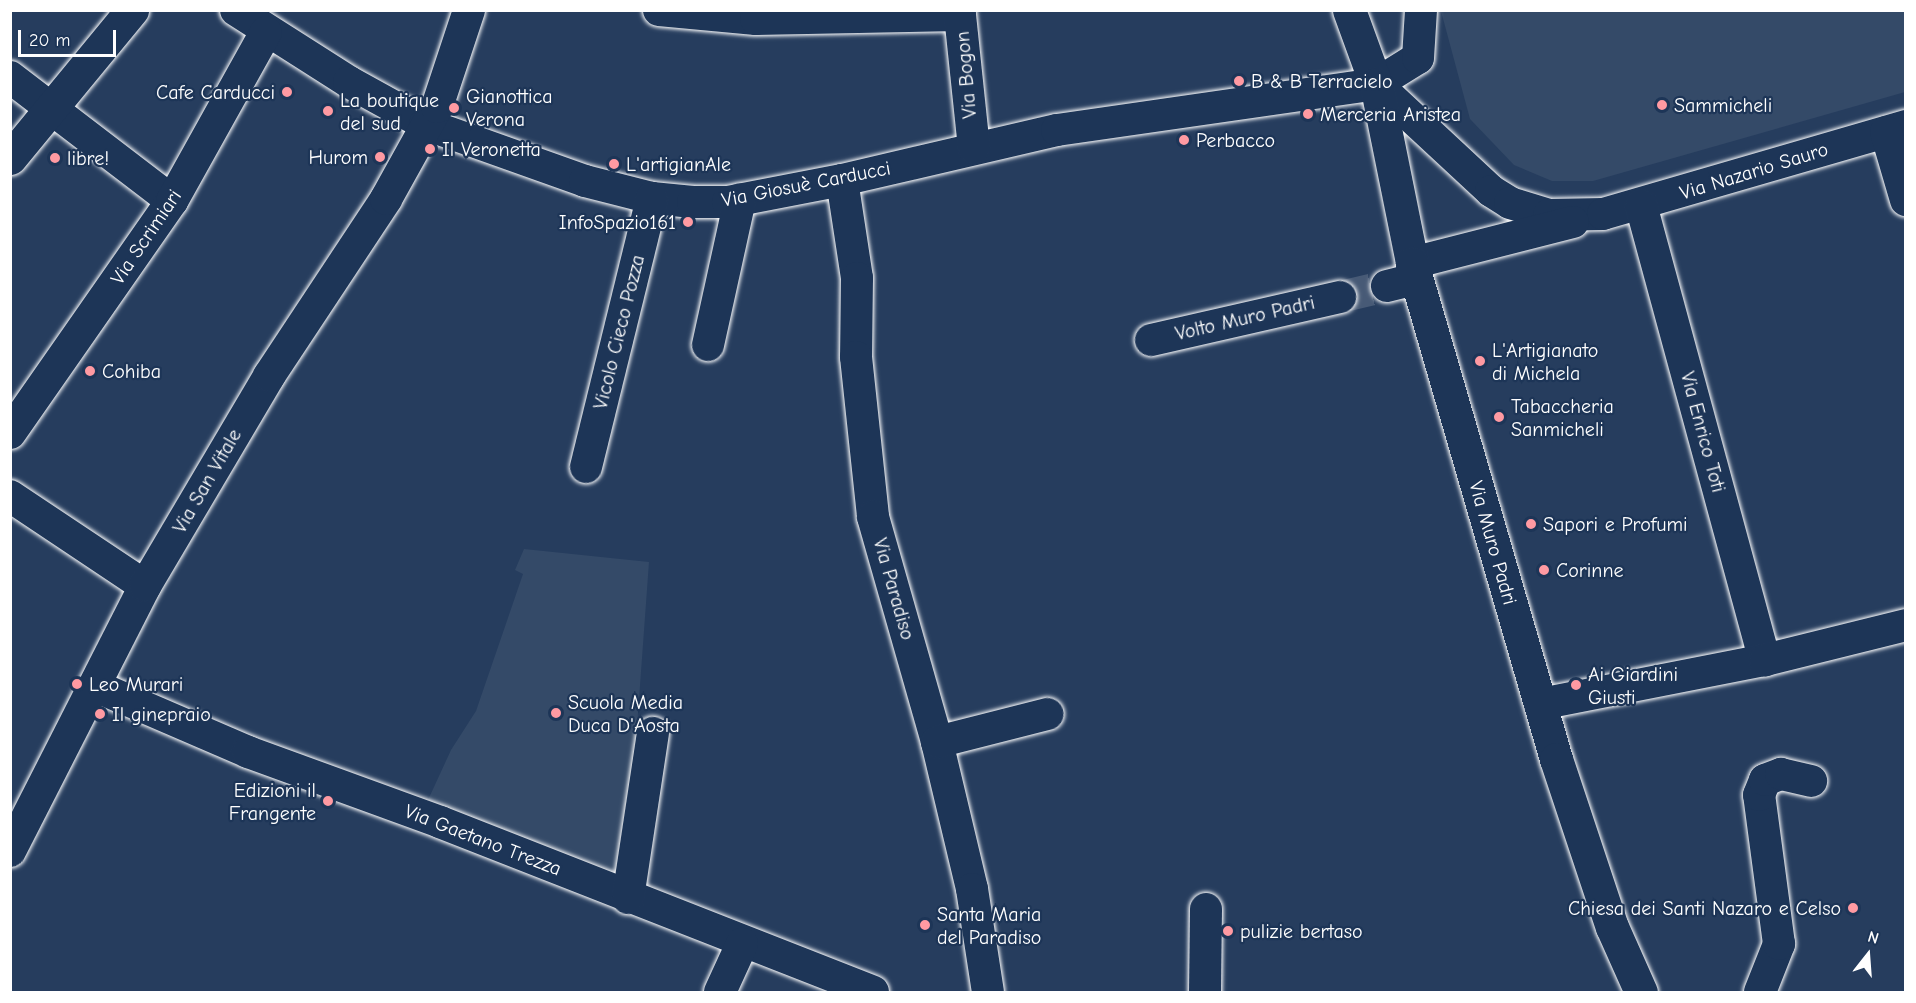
<!DOCTYPE html>
<html>
<head>
<meta charset="utf-8">
<style>
  body { margin:0 }
  #map { position:relative; width:1916px; height:1003px; overflow:hidden; background:#263d5e; font-family:"Comic Neue",sans-serif }
  div>[style] { position:absolute }
  [style*='--x'] { left:calc(var(--x)*1px); top:calc(var(--y)*1px); width:calc(var(--w)*1px); rotate:calc(var(--a)*1deg) }
  .built>* { inset:0; background:#344a68 }
  .minor-tunnel>* { height:32px; margin-top:-16px; transform-origin:0; background:repeating-linear-gradient(90deg,#475a76 0 32px,transparent 0 48px) }
  .roads { filter:drop-shadow(0 0 2px #fff) drop-shadow(0 0 2px #fff) }
  .minor>* { height:32px; margin:-16px; padding:0 16px; transform-origin:16px; border-radius:16px; background:#1d3557 }
  .major>* { height:33px; margin:-16.5px; padding:0 16.5px; transform-origin:16.5px; border-radius:16.5px; background:#1d3557 }
  .dots>* { width:16px; height:16px; translate:-50% -50%; box-sizing:border-box; border:3px solid #1d3557; border-radius:50% }
  span { translate:-50% -50%; white-space:nowrap; text-align:center; line-height:1.15; -webkit-text-stroke:4.5px #1d3557; paint-order:stroke }
  .street-label { font-size:20px; color:#fff }
  .poi-label { font-size:20px; color:#fff }
  .left { translate:0 -50%; text-align:left }
  .right { translate:-100% -50%; text-align:right }
  .frame { position:absolute; inset:0; border:12px solid #fff; pointer-events:none }
  .north { position:absolute; left:1838px; top:925px; width:60px; height:60px; -webkit-text-stroke:4px #1d3557; paint-order:stroke; rotate:17deg; font-size:16px; font-weight:700; line-height:24px; text-align:center; color:#fff }
  .north::after { content:''; display:block; margin:auto; width:21px; height:27px; background:#fff; clip-path:polygon(50% 0,100% 100%,50% 72%,0 100%) }
  .scale { position:absolute; left:18px; top:30px; width:98px; height:27px; box-sizing:border-box; border:3px solid #fff; border-top:0; padding-left:8px; font-size:18px; line-height:21px; white-space:nowrap; color:#fff; -webkit-text-stroke:4px #1d3557; paint-order:stroke }
</style>
</head>
<body>
<div id="map">
  <div class="built">
    <i style="clip-path:polygon(1441px 11px,1905px 11px,1905px 92px,1593px 181px,1552px 181px,1514px 165px,1470px 119px)"></i>
    <i style="clip-path:polygon(524px 549px,649px 562px,635px 754px,617px 878px,428px 800px,451px 750px,476px 711px,523px 574px,515px 570px)"></i>
  </div>
  <div class="minor-tunnel">
    <i style="--x:1340;--y:297;--w:48;--a:-13.2"></i>
  </div>
  <div class="roads">
    <div class="minor">
      <i style="--x:236;--y:10;--w:134;--a:32.5"></i>
      <i style="--x:349;--y:82;--w:87;--a:28.9"></i>
      <i style="--x:425;--y:124;--w:170;--a:19.6"></i>
      <i style="--x:585;--y:181;--w:69;--a:14.2"></i>
      <i style="--x:652;--y:198;--w:41;--a:5.6"></i>
      <i style="--x:693;--y:202;--w:35;--a:0"></i>
      <i style="--x:728;--y:202;--w:116;--a:-10.9"></i>
      <i style="--x:842;--y:180;--w:221;--a:-13.1"></i>
      <i style="--x:1057;--y:130;--w:322;--a:-8.2"></i>
      <i style="--x:1376;--y:84;--w:49;--a:-31.8"></i>
      <i style="--x:1418;--y:58;--w:48;--a:-86.4"></i>
      <i style="--x:659;--y:10;--w:97;--a:5.3"></i>
      <i style="--x:756;--y:19;--w:204;--a:-1.1"></i>
      <i style="--x:960;--y:15;--w:134;--a:84"></i>
      <i style="--x:10;--y:77;--w:204;--a:37.4"></i>
      <i style="--x:1376;--y:84;--w:157;--a:42.9"></i>
      <i style="--x:1491;--y:191;--w:22;--a:32"></i>
      <i style="--x:1510;--y:203;--w:41;--a:17.1"></i>
      <i style="--x:1549;--y:215;--w:54;--a:-1.1"></i>
      <i style="--x:1603;--y:214;--w:316;--a:-16.2"></i>
      <i style="--x:1886;--y:132;--w:71;--a:73.6"></i>
      <i style="--x:842;--y:180;--w:99;--a:81.3"></i>
      <i style="--x:857;--y:278;--w:79;--a:90.7"></i>
      <i style="--x:856;--y:357;--w:161;--a:83.9"></i>
      <i style="--x:873;--y:517;--w:234;--a:74.1"></i>
      <i style="--x:937;--y:742;--w:151;--a:76.6"></i>
      <i style="--x:972;--y:889;--w:104;--a:81.2"></i>
      <i style="--x:1641;--y:205;--w:472;--a:74.8"></i>
      <i style="--x:1412;--y:263;--w:166;--a:-14.3"></i>
      <i style="--x:1387;--y:286;--w:30;--a:-14"></i>
      <i style="--x:1151;--y:340;--w:194;--a:-12.8"></i>
      <i style="--x:708;--y:345;--w:149;--a:-77.6"></i>
      <i style="--x:10;--y:433;--w:283;--a:-55.1"></i>
      <i style="--x:172;--y:201;--w:193;--a:-60.9"></i>
      <i style="--x:586;--y:467;--w:277;--a:-76.2"></i>
      <i style="--x:10;--y:496;--w:162;--a:33.7"></i>
      <i style="--x:95;--y:686;--w:167;--a:23.3"></i>
      <i style="--x:248;--y:752;--w:204;--a:20"></i>
      <i style="--x:440;--y:822;--w:465;--a:21.4"></i>
      <i style="--x:1540;--y:704;--w:229;--a:-11.1"></i>
      <i style="--x:1765;--y:660;--w:145;--a:-13.9"></i>
      <i style="--x:937;--y:742;--w:114;--a:-14.2"></i>
      <i style="--x:10;--y:851;--w:297;--a:-63"></i>
      <i style="--x:145;--y:586;--w:244;--a:-59.4"></i>
      <i style="--x:269;--y:376;--w:212;--a:-56.5"></i>
      <i style="--x:386;--y:199;--w:105;--a:-61"></i>
      <i style="--x:437;--y:107;--w:102;--a:-71.7"></i>
      <i style="--x:628;--y:898;--w:167;--a:-81.4"></i>
      <i style="--x:720;--y:992;--w:53;--a:-65.4"></i>
      <i style="--x:1205;--y:992;--w:83;--a:-89.3"></i>
      <i style="--x:1760;--y:992;--w:52;--a:-68.4"></i>
      <i style="--x:1779;--y:944;--w:150;--a:-97.6"></i>
      <i style="--x:1759;--y:795;--w:16;--a:-68"></i>
      <i style="--x:1765;--y:780;--w:17;--a:-21"></i>
      <i style="--x:1781;--y:774;--w:31;--a:13"></i>
    </div>
    <div class="major">
      <i style="--x:1349;--y:10;--w:79;--a:70"></i>
      <i style="--x:1376;--y:84;--w:183;--a:78.6"></i>
      <i style="--x:1412;--y:263;--w:516;--a:73.81"></i>
      <i style="--x:1556;--y:759;--w:177;--a:71.6"></i>
      <i style="--x:1612;--y:927;--w:71;--a:66"></i>
      <i style="--x:10;--y:158;--w:192;--a:-50.5"></i>
    </div>
  </div>
  <div class="dots">
    <i style="left:1239px;top:81px;background:#ff9aa2"></i>
    <i style="left:287px;top:92px;background:#ff9aa2"></i>
    <i style="left:1662px;top:105px;background:#ff9aa2"></i>
    <i style="left:454px;top:108px;background:#ff9aa2"></i>
    <i style="left:328px;top:111px;background:#ff9aa2"></i>
    <i style="left:1308px;top:114px;background:#ff9aa2"></i>
    <i style="left:1184px;top:140px;background:#ff9aa2"></i>
    <i style="left:430px;top:149px;background:#ff9aa2"></i>
    <i style="left:380px;top:157px;background:#ff9aa2"></i>
    <i style="left:55px;top:158px;background:#ff9aa2"></i>
    <i style="left:614px;top:164px;background:#ff9aa2"></i>
    <i style="left:688px;top:222px;background:#ff9aa2"></i>
    <i style="left:1480px;top:361px;background:#ff9aa2"></i>
    <i style="left:90px;top:371px;background:#ff9aa2"></i>
    <i style="left:1499px;top:417px;background:#ff9aa2"></i>
    <i style="left:1531px;top:524px;background:#ff9aa2"></i>
    <i style="left:1544px;top:570px;background:#ff9aa2"></i>
    <i style="left:77px;top:684px;background:#ff9aa2"></i>
    <i style="left:1576px;top:685px;background:#ff9aa2"></i>
    <i style="left:556px;top:713px;background:#ff9aa2"></i>
    <i style="left:100px;top:714px;background:#ff9aa2"></i>
    <i style="left:328px;top:801px;background:#ff9aa2"></i>
    <i style="left:1853px;top:908px;background:#ff9aa2"></i>
    <i style="left:925px;top:925px;background:#ff9aa2"></i>
    <i style="left:1228px;top:931px;background:#ff9aa2"></i>
  </div>
  <div class="street-label">
    <span style="left:966px;top:75px;rotate:-95deg">Via Bogon</span>
    <span style="left:1754px;top:171px;rotate:-17deg">Via Nazario Sauro</span>
    <span style="left:806px;top:184px;rotate:-11deg">Via Giosuè Carducci</span>
    <span style="left:146px;top:237px;rotate:-56deg">Via Scrimiari</span>
    <span style="left:1245px;top:318px;rotate:-13deg">Volto Muro Padri</span>
    <span style="left:619px;top:332px;rotate:-76deg">Vicolo Cieco Pozza</span>
    <span style="left:1703px;top:432px;rotate:75deg">Via Enrico Toti</span>
    <span style="left:207px;top:481px;rotate:-60deg">Via San Vitale</span>
    <span style="left:1493px;top:543px;rotate:74deg">Via Muro Padri</span>
    <span style="left:894px;top:589px;rotate:74deg">Via Paradiso</span>
    <span style="left:483px;top:840px;rotate:21deg">Via Gaetano Trezza</span>
  </div>
  <div class="poi-label">
    <span class="left" style="left:1251px;top:81px">B &amp; B Terracielo</span>
    <span class="right" style="left:275px;top:92px">Cafe Carducci</span>
    <span class="left" style="left:466px;top:108px">Gianottica<br>Verona</span>
    <span class="left" style="left:340px;top:112px">La boutique<br>del sud</span>
    <span class="left" style="left:1674px;top:105px">Sammicheli</span>
    <span class="left" style="left:1320px;top:114px">Merceria Aristea</span>
    <span class="left" style="left:1196px;top:140px">Perbacco</span>
    <span class="left" style="left:442px;top:149px">Il Veronetta</span>
    <span class="right" style="left:368px;top:157px">Hurom</span>
    <span class="left" style="left:67px;top:158px">libre!</span>
    <span class="left" style="left:626px;top:164px">L'artigianAle</span>
    <span class="right" style="left:676px;top:222px">InfoSpazio161</span>
    <span class="left" style="left:1492px;top:362px">L'Artigianato<br>di Michela</span>
    <span class="left" style="left:102px;top:371px">Cohiba</span>
    <span class="left" style="left:1511px;top:418px">Tabaccheria<br>Sanmicheli</span>
    <span class="left" style="left:1543px;top:524px">Sapori e Profumi</span>
    <span class="left" style="left:1556px;top:570px">Corinne</span>
    <span class="left" style="left:1588px;top:686px">Ai Giardini<br>Giusti</span>
    <span class="left" style="left:89px;top:684px">Leo Murari</span>
    <span class="left" style="left:568px;top:714px">Scuola Media<br>Duca D'Aosta</span>
    <span class="left" style="left:112px;top:714px">Il ginepraio</span>
    <span class="right" style="left:316px;top:802px">Edizioni il<br>Frangente</span>
    <span class="right" style="left:1841px;top:908px">Chiesa dei Santi Nazaro e Celso</span>
    <span class="left" style="left:937px;top:926px">Santa Maria<br>del Paradiso</span>
    <span class="left" style="left:1240px;top:931px">pulizie bertaso</span>
  </div>
  <div class="frame"></div>
  <div class="north">N</div>
  <div class="scale">20 m</div>
</div>
</body>
</html>
